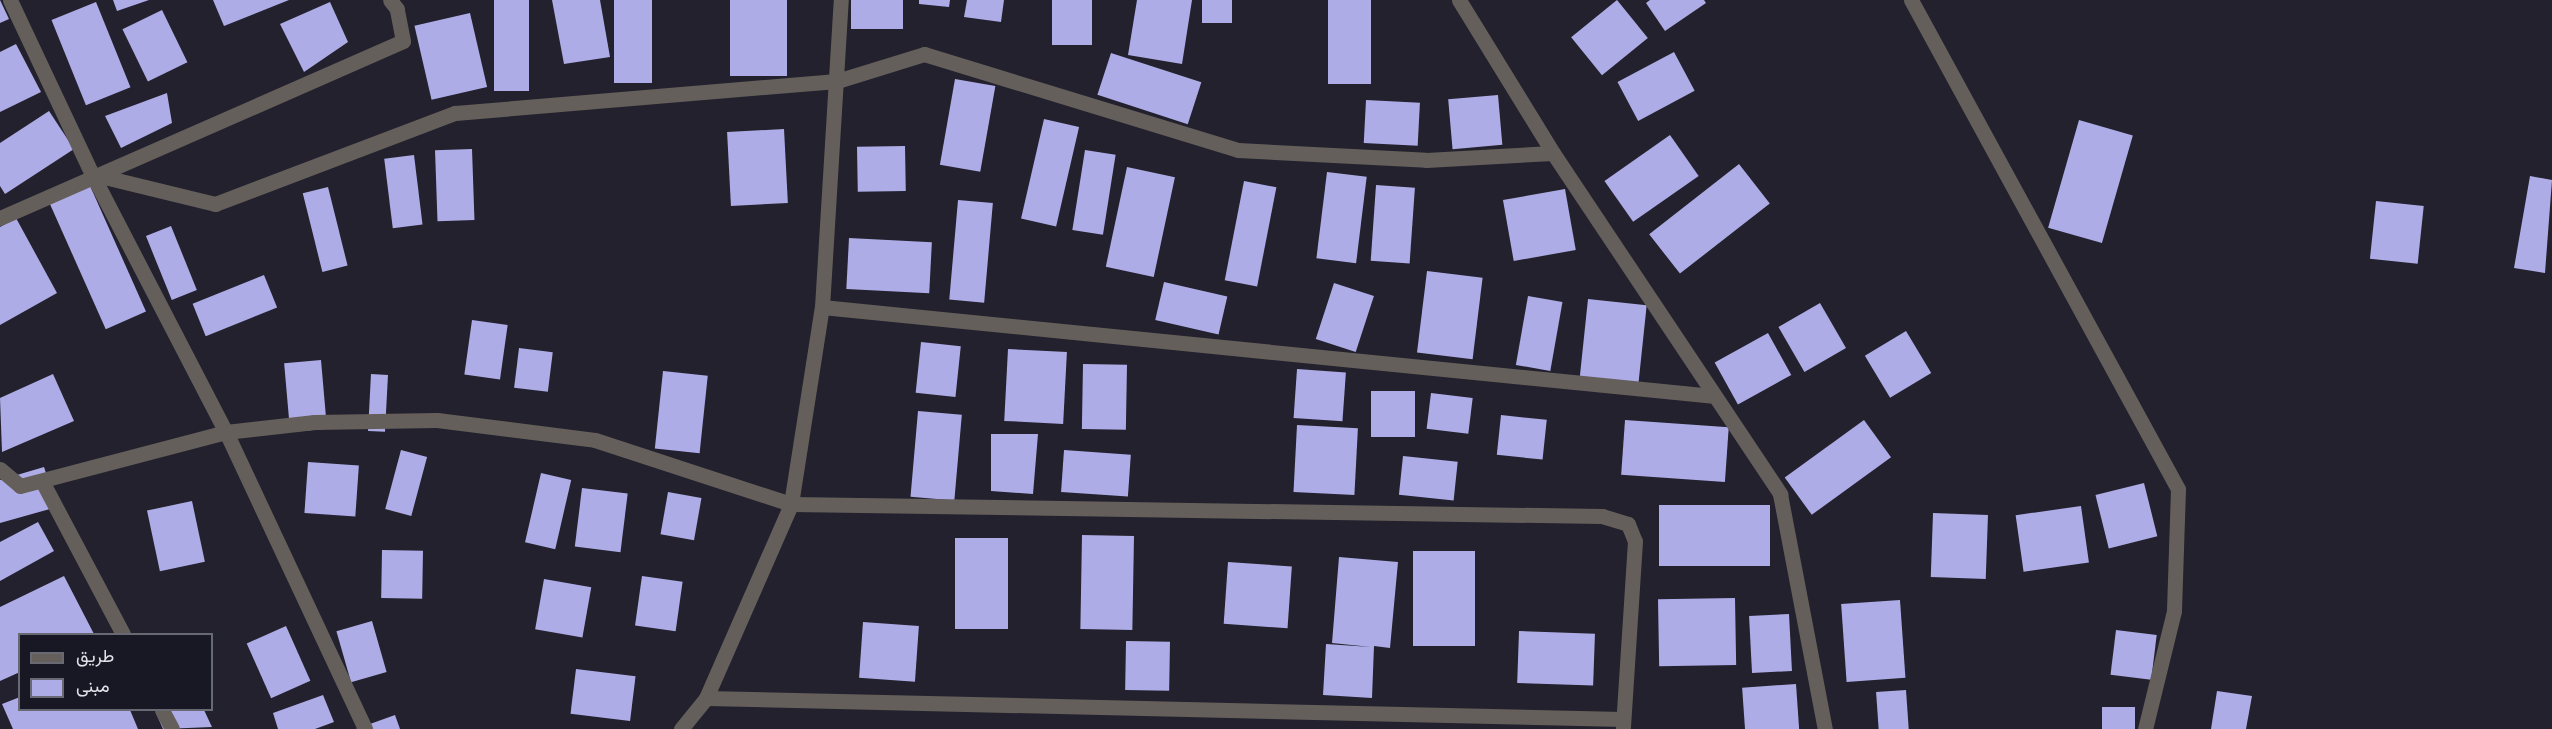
<!DOCTYPE html>
<html>
<head>
<meta charset="utf-8">
<style>
  body { margin:0 }
  #map { position:relative; width:2552px; height:729px; overflow:hidden; background:#22212d; font-family:Cabin,Vazirmatn,sans-serif }
  div>[style] { position:absolute }
  [style*='--x'] { left:calc(var(--x)*1px); top:calc(var(--y)*1px); width:calc(var(--w)*1px); rotate:calc(var(--a)*1deg) }
  .building>* { inset:0; background:#aeace6; transform-origin:0 0 }
  .minor>* { height:15px; margin:-7.5px; padding:0 7.5px; transform-origin:7.5px; border-radius:7.5px; background:#655f5b }
  span { translate:-50% -50%; white-space:nowrap; text-align:center; line-height:1.15; -webkit-text-stroke:6px #181824; paint-order:stroke }
  .legend { position:absolute; left:18px; top:633px; width:195px; height:78px; box-sizing:border-box; background:#181824; border:2px solid #696973; margin:0; padding:8px 10px; list-style:none; font-size:18px; color:#e2e2ea }
  .legend li { display:flex; align-items:center; gap:12px; height:30px }
  .legend b { width:30px; border:2px solid #696973 }
</style>
</head>
<body>
<div id="map">
  <div class="building">
    <i style="clip-path:polygon(0 0,9px 19px,0 23px)"></i>
    <i style="clip-path:polygon(113px 0,149px 0,117px 11px)"></i>
    <i style="clip-path:polygon(213px 0,289px 0,224px 26px)"></i>
    <i style="left:494px;top:0;width:35px;height:91px"></i>
    <i style="clip-path:polygon(552px 0,600px 0,610px 57px,564px 64px)"></i>
    <i style="left:614px;top:0;width:38px;height:83px"></i>
    <i style="left:730px;top:0;width:57px;height:76px"></i>
    <i style="left:851px;top:0;width:52px;height:29px"></i>
    <i style="clip-path:polygon(919px 0,950px 0,949px 7px,919px 4px)"></i>
    <i style="clip-path:polygon(967px 0,1004px 0,1001px 22px,964px 17px)"></i>
    <i style="left:1052px;top:0;width:40px;height:45px"></i>
    <i style="clip-path:polygon(1137px 0,1192px 0,1182px 64px,1128px 55px)"></i>
    <i style="left:1202px;top:0;width:30px;height:23px"></i>
    <i style="left:1328px;top:0;width:43px;height:84px"></i>
    <i style="left:1617px;top:0;width:49px;height:59px;rotate:51deg"></i>
    <i style="clip-path:polygon(1650px 0,1704px 0,1706px 3px,1665px 31px,1646px 3px)"></i>
    <i style="left:96px;top:2px;width:92px;height:48px;rotate:68deg"></i>
    <i style="clip-path:polygon(330px 2px,348px 42px,304px 72px,280px 24px)"></i>
    <i style="left:162px;top:10px;width:58px;height:44px;rotate:64deg"></i>
    <i style="left:470px;top:13px;width:76px;height:57px;rotate:77deg"></i>
    <i style="clip-path:polygon(16px 44px,41px 92px,0 112px,0 52px)"></i>
    <i style="left:1674px;top:52px;width:44px;height:64px;rotate:62deg"></i>
    <i style="left:1111px;top:53px;width:95px;height:44px;rotate:18deg"></i>
    <i style="left:955px;top:79px;width:41px;height:87px;rotate:10deg"></i>
    <i style="clip-path:polygon(167px 93px,172px 123px,121px 148px,105px 116px)"></i>
    <i style="left:1498px;top:95px;width:50px;height:50px;rotate:85deg"></i>
    <i style="left:1366px;top:100px;width:54px;height:43px;rotate:3deg"></i>
    <i style="clip-path:polygon(49px 111px,74px 149px,5px 194px,0 186px,0 143px)"></i>
    <i style="left:1044px;top:119px;width:36px;height:102px;rotate:13deg"></i>
    <i style="left:2079px;top:120px;width:56px;height:112px;rotate:16deg"></i>
    <i style="left:784px;top:129px;width:74px;height:57px;rotate:87deg"></i>
    <i style="left:1670px;top:135px;width:50px;height:80px;rotate:55deg"></i>
    <i style="left:905px;top:146px;width:45px;height:48px;rotate:89deg"></i>
    <i style="left:472px;top:149px;width:71px;height:37px;rotate:88deg"></i>
    <i style="left:1085px;top:150px;width:31px;height:81px;rotate:9deg"></i>
    <i style="left:414px;top:155px;width:70px;height:30px;rotate:83deg"></i>
    <i style="left:1739px;top:164px;width:50px;height:114px;rotate:52deg"></i>
    <i style="left:1127px;top:167px;width:49px;height:102px;rotate:12deg"></i>
    <i style="left:1327px;top:172px;width:40px;height:87px;rotate:7deg"></i>
    <i style="clip-path:polygon(2530px 176px,2552px 180px,2545px 273px,2514px 268px)"></i>
    <i style="left:87px;top:179px;width:145px;height:44px;rotate:66deg"></i>
    <i style="left:1244px;top:181px;width:33px;height:101px;rotate:11deg"></i>
    <i style="left:1376px;top:185px;width:39px;height:76px;rotate:4deg"></i>
    <i style="left:328px;top:187px;width:81px;height:26px;rotate:76deg"></i>
    <i style="left:1565px;top:189px;width:62px;height:63px;rotate:80deg"></i>
    <i style="left:958px;top:200px;width:35px;height:100px;rotate:5deg"></i>
    <i style="left:2376px;top:201px;width:48px;height:58px;rotate:6deg"></i>
    <i style="clip-path:polygon(16px 218px,57px 293px,0 325px,0 227px)"></i>
    <i style="left:171px;top:226px;width:69px;height:27px;rotate:68deg"></i>
    <i style="left:849px;top:238px;width:83px;height:51px;rotate:3deg"></i>
    <i style="left:1427px;top:271px;width:56px;height:82px;rotate:7deg"></i>
    <i style="left:264px;top:275px;width:35px;height:77px;rotate:68deg"></i>
    <i style="left:1164px;top:282px;width:65px;height:39px;rotate:13deg"></i>
    <i style="left:1334px;top:283px;width:42px;height:59px;rotate:18deg"></i>
    <i style="left:1528px;top:296px;width:35px;height:70px;rotate:10deg"></i>
    <i style="left:1588px;top:299px;width:59px;height:79px;rotate:6deg"></i>
    <i style="left:1820px;top:303px;width:52px;height:48px;rotate:60deg"></i>
    <i style="left:472px;top:320px;width:36px;height:55px;rotate:8deg"></i>
    <i style="left:1906px;top:331px;width:49px;height:48px;rotate:59deg"></i>
    <i style="left:1768px;top:333px;width:48px;height:61px;rotate:61deg"></i>
    <i style="left:921px;top:342px;width:40px;height:51px;rotate:6deg"></i>
    <i style="left:519px;top:348px;width:34px;height:40px;rotate:7deg"></i>
    <i style="left:1008px;top:349px;width:59px;height:72px;rotate:3deg"></i>
    <i style="left:321px;top:360px;width:69px;height:37px;rotate:85deg"></i>
    <i style="left:1083px;top:364px;width:44px;height:65px;rotate:1deg"></i>
    <i style="left:1297px;top:369px;width:49px;height:49px;rotate:4deg"></i>
    <i style="left:663px;top:371px;width:45px;height:78px;rotate:6deg"></i>
    <i style="clip-path:polygon(53px 374px,74px 421px,2px 452px,0 398px)"></i>
    <i style="left:371px;top:374px;width:17px;height:57px;rotate:3deg"></i>
    <i style="left:1371px;top:391px;width:44px;height:46px"></i>
    <i style="left:1431px;top:393px;width:42px;height:36px;rotate:7deg"></i>
    <i style="left:918px;top:411px;width:44px;height:86px;rotate:5deg"></i>
    <i style="left:1501px;top:415px;width:46px;height:40px;rotate:6deg"></i>
    <i style="left:1625px;top:420px;width:104px;height:55px;rotate:4deg"></i>
    <i style="left:1864px;top:420px;width:46px;height:98px;rotate:54deg"></i>
    <i style="left:1297px;top:425px;width:61px;height:67px;rotate:3deg"></i>
    <i style="clip-path:polygon(991px 434px,1038px 434px,1033px 494px,991px 491px)"></i>
    <i style="left:401px;top:450px;width:27px;height:61px;rotate:15deg"></i>
    <i style="left:1064px;top:450px;width:67px;height:42px;rotate:4deg"></i>
    <i style="left:1403px;top:456px;width:55px;height:39px;rotate:6deg"></i>
    <i style="left:308px;top:462px;width:51px;height:51px;rotate:4deg"></i>
    <i style="clip-path:polygon(44px 467px,57px 507px,0 523px,0 480px)"></i>
    <i style="left:541px;top:473px;width:31px;height:71px;rotate:13deg"></i>
    <i style="left:2144px;top:483px;width:55px;height:50px;rotate:76deg"></i>
    <i style="left:582px;top:488px;width:46px;height:59px;rotate:7deg"></i>
    <i style="left:668px;top:492px;width:34px;height:43px;rotate:10deg"></i>
    <i style="left:192px;top:501px;width:62px;height:46px;rotate:78deg"></i>
    <i style="left:1659px;top:505px;width:111px;height:61px"></i>
    <i style="left:2081px;top:506px;width:57px;height:66px;rotate:82deg"></i>
    <i style="left:1933px;top:513px;width:55px;height:64px;rotate:2deg"></i>
    <i style="clip-path:polygon(38px 522px,54px 551px,0 581px,0 542px)"></i>
    <i style="left:1082px;top:535px;width:52px;height:94px;rotate:1deg"></i>
    <i style="left:955px;top:538px;width:53px;height:91px"></i>
    <i style="left:382px;top:550px;width:41px;height:48px;rotate:1deg"></i>
    <i style="left:1413px;top:551px;width:62px;height:95px"></i>
    <i style="clip-path:polygon(1339px 557px,1398px 562px,1390px 648px,1374px 646px,1372px 698px,1323px 695px,1326px 644px,1371px 647px,1332px 643px)"></i>
    <i style="left:1228px;top:562px;width:64px;height:62px;rotate:4deg"></i>
    <i style="clip-path:polygon(64px 576px,94px 634px,20px 634px,20px 672px,0 681px,0 607px)"></i>
    <i style="left:642px;top:576px;width:41px;height:50px;rotate:8deg"></i>
    <i style="left:544px;top:579px;width:48px;height:51px;rotate:10deg"></i>
    <i style="left:1735px;top:598px;width:67px;height:77px;rotate:89deg"></i>
    <i style="left:1900px;top:600px;width:78px;height:59px;rotate:86deg"></i>
    <i style="left:1789px;top:614px;width:57px;height:40px;rotate:87deg"></i>
    <i style="left:372px;top:621px;width:53px;height:37px;rotate:74deg"></i>
    <i style="left:863px;top:622px;width:56px;height:56px;rotate:4deg"></i>
    <i style="left:286px;top:626px;width:60px;height:43px;rotate:66deg"></i>
    <i style="left:2116px;top:630px;width:41px;height:45px;rotate:7deg"></i>
    <i style="left:1519px;top:631px;width:76px;height:52px;rotate:2deg"></i>
    <i style="left:1126px;top:641px;width:44px;height:49px;rotate:1deg"></i>
    <i style="left:576px;top:669px;width:60px;height:45px;rotate:7deg"></i>
    <i style="left:1796px;top:684px;width:45px;height:54px;rotate:86deg"></i>
    <i style="left:1906px;top:690px;width:39px;height:30px;rotate:86deg"></i>
    <i style="clip-path:polygon(2217px 691px,2252px 696px,2246px 729px,2211px 729px)"></i>
    <i style="clip-path:polygon(323px 695px,334px 722px,315px 729px,278px 729px,273px 713px)"></i>
    <i style="clip-path:polygon(20px 697px,20px 710px,130px 710px,138px 729px,13px 729px,2px 704px)"></i>
    <i style="left:2135px;top:707px;width:22px;height:33px;rotate:90deg"></i>
    <i style="clip-path:polygon(165px 710px,204px 710px,212px 727px,163px 729px,156px 713px)"></i>
    <i style="clip-path:polygon(395px 715px,400px 729px,356px 729px)"></i>
  </div>
  <div class="minor">
    <i style="--x:10;--y:0;--w:192;--a:64.8"></i>
    <i style="--x:92;--y:174;--w:291;--a:62.6"></i>
    <i style="--x:226;--y:432;--w:328;--a:64.9"></i>
    <i style="--x:1459;--y:0;--w:180;--a:58.4"></i>
    <i style="--x:1553;--y:153;--w:410;--a:56.3"></i>
    <i style="--x:1780;--y:494;--w:239;--a:79.2"></i>
    <i style="--x:1911;--y:0;--w:557;--a:61.36"></i>
    <i style="--x:2178;--y:489;--w:122;--a:91.9"></i>
    <i style="--x:2174;--y:611;--w:122;--a:103.8"></i>
    <i style="--x:92;--y:174;--w:127;--a:13.7"></i>
    <i style="--x:215;--y:204;--w:257;--a:-20.8"></i>
    <i style="--x:455;--y:113;--w:383;--a:-4.8"></i>
    <i style="--x:837;--y:81;--w:91;--a:-17.2"></i>
    <i style="--x:924;--y:54;--w:328;--a:17"></i>
    <i style="--x:1238;--y:150;--w:188;--a:3"></i>
    <i style="--x:1426;--y:160;--w:127;--a:-3.2"></i>
    <i style="--x:0;--y:218;--w:440;--a:-23.7"></i>
    <i style="--x:403;--y:41;--w:33;--a:-101"></i>
    <i style="--x:397;--y:9;--w:11;--a:-128"></i>
    <i style="--x:822;--y:307;--w:895;--a:5.7"></i>
    <i style="--x:0;--y:469;--w:26;--a:40"></i>
    <i style="--x:20;--y:486;--w:213;--a:-14.7"></i>
    <i style="--x:226;--y:432;--w:89;--a:-6.5"></i>
    <i style="--x:314;--y:422;--w:123;--a:-0.9"></i>
    <i style="--x:437;--y:420;--w:159;--a:7.2"></i>
    <i style="--x:595;--y:440;--w:206;--a:18.1"></i>
    <i style="--x:791;--y:504;--w:811;--a:0.85"></i>
    <i style="--x:1602;--y:516;--w:27;--a:17"></i>
    <i style="--x:1628;--y:524;--w:18;--a:68"></i>
    <i style="--x:1635;--y:541;--w:188;--a:93.7"></i>
    <i style="--x:43;--y:483;--w:171;--a:62.1"></i>
    <i style="--x:706;--y:698;--w:917;--a:1.31"></i>
    <i style="--x:162;--y:710;--w:21;--a:62"></i>
    <i style="--x:681;--y:729;--w:40;--a:-51"></i>
    <i style="--x:706;--y:698;--w:212;--a:-66.3"></i>
    <i style="--x:791;--y:504;--w:199;--a:-81.1"></i>
    <i style="--x:822;--y:307;--w:308;--a:-86.5"></i>
  </div>
  <ul class="legend">
  <li><b style="height:8px;background:#655f5b"></b>طريق</li>
  <li><b style="height:16px;background:#aeace6"></b>مبنى</li>
  </ul>
</div>
</body>
</html>
